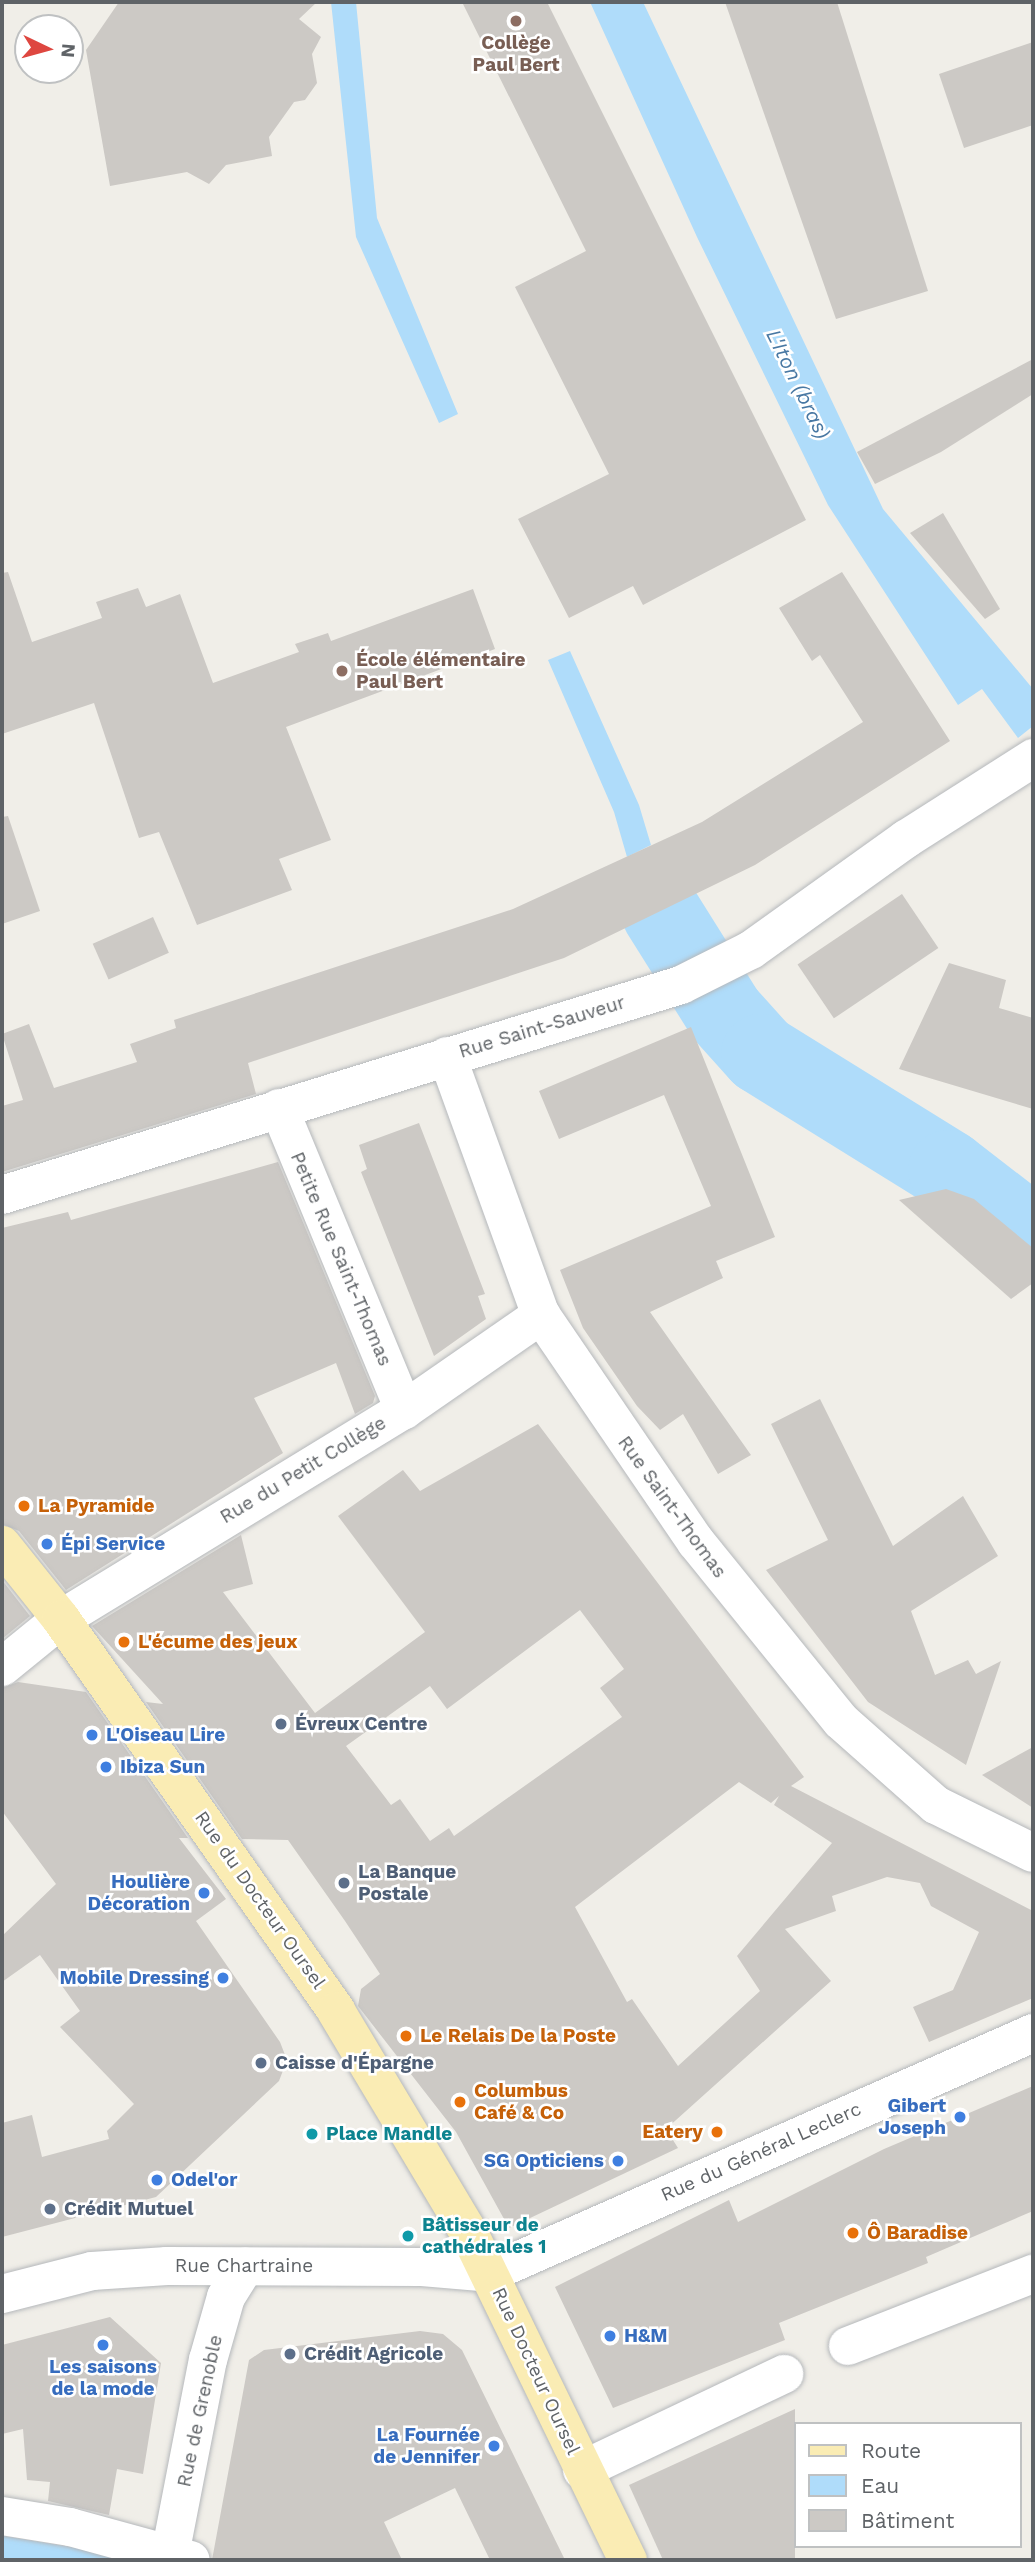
<!DOCTYPE html>
<html>
<head>
<meta charset="utf-8">
<style>
  body { margin:0 }
  #map { position:relative; width:1035px; height:2562px; overflow:hidden; background:#f0eee8; font-family:"Work Sans",sans-serif }
  div>[style] { position:absolute }
  [style*='--x'] { left:calc(var(--x)*1px); top:calc(var(--y)*1px); width:calc(var(--w)*1px); rotate:calc(var(--a)*1deg) }
  .water>* { inset:0; background:#afdcfa }
  .river>* { height:80px; margin:-40px; padding:0 40px; transform-origin:40px; border-radius:40px; background:#afdcfa }
  .building>* { inset:0; background:#ccc9c5; transform-origin:0 0 }
  .roads { filter:drop-shadow(0 0 2px #b5b8bb) drop-shadow(0 0 2px #b5b8bb) }
  .minor>* { height:38px; margin:-19px; padding:0 19px; transform-origin:19px; border-radius:19px; background:#fff }
  .major>* { height:38px; margin:-19px; padding:0 19px; transform-origin:19px; border-radius:19px; background:#faecb4 }
  .dots>* { width:19px; height:19px; translate:-50% -50%; box-sizing:border-box; border:4px solid #fff; border-radius:50% }
  span { translate:-50% -50%; white-space:nowrap; text-align:center; line-height:1.15; -webkit-text-stroke:5px #fff; paint-order:stroke }
  .education-label { font-size:19px; color:#785e54; font-weight:700 }
  .left { translate:0 -50%; text-align:left }
  .street-label { font-size:19px; color:#5f6367 }
  .food-label { font-size:19px; color:#c56008; font-weight:700 }
  .right { translate:-100% -50%; text-align:right }
  .shop-label { font-size:19px; color:#366cbe; font-weight:700 }
  .service-label { font-size:19px; color:#4e5e75; font-weight:700 }
  .culture-label { font-size:19px; color:#0d838f; font-weight:700 }
  .water-label { font-size:21px; color:#4878a3; font-style:italic }
  .frame { position:absolute; inset:0; border:4px solid #5f6367; pointer-events:none }
  .legend { position:absolute; left:794px; top:2422px; width:228px; height:126px; box-sizing:border-box; background:#fff; border:2px solid #bfc1c2; margin:0; padding:9px 12px; list-style:none; font-size:21px; color:#5f6367 }
  .legend li { display:flex; align-items:center; gap:14px; height:35px }
  .legend b { width:35px; border:2px solid #bfc1c2 }
  .north { position:absolute; left:14px; top:14px; width:70px; height:70px; box-sizing:border-box; background:#fff; border:2px solid #bfc1c2; border-radius:50%; rotate:95deg; font-size:19px; font-weight:700; line-height:28px; text-align:center; color:#5f6367 }
  .north::after { content:''; display:block; margin:auto; width:24px; height:32px; background:#de4740; clip-path:polygon(50% 0,100% 100%,50% 72%,0 100%) }
</style>
</head>
<body>
<div id="map">
  <div class="water">
    <i style="clip-path:polygon(331px 2px,356px 2px,377px 218px,458px 414px,439px 423px,356px 237px)"></i>
    <i style="clip-path:polygon(590px 2px,643px 2px,883px 509px,1033px 689px,1033px 726px,1018px 738px,982px 689px,958px 705px,828px 505px,697px 237px)"></i>
    <i style="clip-path:polygon(570px 651px,639px 805px,651px 845px,627px 857px,614px 812px,548px 660px)"></i>
    <i style="clip-path:polygon(675px 906px,692px 934px,659px 952px,645px 920px)"></i>
    <i style="clip-path:polygon(747px 999px,791px 1056px,894px 1124px,883px 1142px,719px 1044px,709px 1023px)"></i>
    <i style="clip-path:polygon(911px 1132px,1033px 1215px,1033px 1248px,974px 1199px,960px 1191px,954px 1196px,898px 1152px)"></i>
    <i style="clip-path:polygon(4px 2536px,126px 2556px,125px 2560px,2px 2560px)"></i>
  </div>
  <div class="river">
    <i style="--x:661;--y:912;--w:120;--a:57.9"></i>
    <i style="--x:725;--y:1014;--w:54;--a:48"></i>
    <i style="--x:761;--y:1054;--w:220;--a:31.8"></i>
    <i style="--x:948;--y:1170;--w:108;--a:37.8"></i>
  </div>
  <div class="building">
    <i style="clip-path:polygon(119px 2px,317px 2px,299px 19px,321px 37px,312px 54px,317px 83px,305px 100px,294px 102px,269px 137px,272px 156px,226px 165px,209px 184px,187px 172px,110px 186px,86px 50px)"></i>
    <i style="clip-path:polygon(462px 2px,547px 2px,806px 520px,643px 605px,633px 586px,569px 618px,518px 519px,609px 474px,515px 287px,586px 251px)"></i>
    <i style="clip-path:polygon(725px 2px,837px 2px,928px 291px,836px 319px)"></i>
    <i style="clip-path:polygon(1033px 42px,1033px 125px,964px 148px,939px 74px)"></i>
    <i style="clip-path:polygon(1033px 359px,1033px 394px,941px 452px,875px 484px,857px 452px)"></i>
    <i style="clip-path:polygon(943px 513px,1000px 609px,985px 619px,910px 533px)"></i>
    <i style="clip-path:polygon(8px 572px,32px 642px,102px 618px,96px 602px,138px 588px,146px 607px,180px 594px,213px 683px,299px 652px,295px 644px,328px 633px,331px 641px,473px 589px,495px 649px,286px 727px,331px 840px,279px 859px,292px 890px,197px 925px,159px 832px,139px 838px,94px 703px,2px 734px,2px 573px)"></i>
    <i style="clip-path:polygon(842px 572px,950px 741px,755px 865px,564px 958px,248px 1063px,256px 1094px,2px 1172px,2px 1106px,23px 1100px,2px 1034px,29px 1024px,54px 1088px,137px 1062px,130px 1044px,176px 1028px,174px 1020px,513px 909px,702px 822px,863px 722px,820px 655px,812px 661px,779px 608px)"></i>
    <i style="clip-path:polygon(8px 816px,40px 911px,2px 924px,2px 817px)"></i>
    <i style="left:902px;top:894px;width:65px;height:126px;rotate:56deg"></i>
    <i style="left:153px;top:917px;width:39px;height:66px;rotate:66deg"></i>
    <i style="clip-path:polygon(949px 963px,1006px 980px,999px 1008px,1033px 1018px,1033px 1109px,899px 1069px)"></i>
    <i style="clip-path:polygon(691px 1027px,775px 1237px,716px 1261px,723px 1278px,650px 1312px,751px 1455px,718px 1474px,683px 1414px,660px 1430px,637px 1406px,583px 1328px,560px 1270px,711px 1206px,664px 1095px,559px 1139px,539px 1091px)"></i>
    <i style="clip-path:polygon(419px 1123px,485px 1294px,478px 1296px,486px 1319px,434px 1356px,361px 1172px,367px 1169px,359px 1145px)"></i>
    <i style="clip-path:polygon(278px 1162px,375px 1396px,373px 1403px,355px 1414px,336px 1363px,254px 1398px,283px 1453px,66px 1590px,19px 1531px,2px 1524px,2px 1228px,68px 1212px,71px 1220px)"></i>
    <i style="clip-path:polygon(946px 1189px,974px 1199px,1033px 1248px,1033px 1283px,1011px 1299px,899px 1200px)"></i>
    <i style="clip-path:polygon(820px 1399px,893px 1546px,963px 1496px,998px 1556px,911px 1611px,935px 1675px,968px 1660px,976px 1674px,1001px 1661px,966px 1765px,868px 1702px,766px 1570px,828px 1540px,771px 1424px)"></i>
    <i style="clip-path:polygon(evenodd,538px 1424px,804px 1777px,791px 1786px,1033px 1911px,1033px 1998px,929px 2042px,913px 2007px,953px 1990px,979px 1932px,931px 1906px,920px 1883px,887px 1877px,832px 1896px,836px 1911px,785px 1929px,831px 1981px,666px 2129px,678px 2148px,509px 2228px,456px 2132px,358px 2006px,361px 1989px,380px 1974px,345px 1921px,288px 1840px,242px 1839px,146px 1702px,163px 1704px,92px 1626px,241px 1535px,253px 1584px,223px 1592px,315px 1713px,425px 1632px,338px 1516px,403px 1470px,420px 1491px,538px 1424px,580px 1610px,624px 1669px,600px 1688px,622px 1717px,454px 1836px,449px 1828px,430px 1841px,400px 1799px,391px 1805px,346px 1746px,430px 1686px,447px 1709px,580px 1610px,538px 1424px,739px 1782px,771px 1803px,779px 1796px,774px 1805px,832px 1843px,737px 1956px,760px 1991px,678px 2066px,632px 1999px,627px 2002px,575px 1907px,739px 1782px)"></i>
    <i style="clip-path:polygon(2px 1580px,30px 1616px,2px 1639px)"></i>
    <i style="clip-path:polygon(18px 1682px,86px 1692px,188px 1838px,179px 1838px,226px 1899px,196px 1921px,280px 2042px,287px 2060px,279px 2081px,156px 2197px,2px 2237px,2px 2123px,32px 2115px,42px 2157px,109px 2139px,107px 2131px,134px 2104px,60px 2027px,80px 2011px,40px 1955px,2px 1982px,2px 1936px,56px 1884px,2px 1811px,2px 1688px)"></i>
    <i style="clip-path:polygon(1033px 1747px,1033px 1808px,982px 1775px)"></i>
    <i style="clip-path:polygon(1033px 2086px,1033px 2211px,926px 2257px,928px 2263px,779px 2323px,785px 2340px,613px 2408px,555px 2287px,729px 2200px,738px 2222px,884px 2149px)"></i>
    <i style="clip-path:polygon(110px 2317px,161px 2363px,143px 2474px,117px 2469px,109px 2515px,48px 2501px,50px 2482px,27px 2480px,23px 2429px,2px 2434px,2px 2345px)"></i>
    <i style="clip-path:polygon(420px 2331px,443px 2334px,462px 2350px,565px 2560px,490px 2560px,455px 2488px,384px 2522px,402px 2560px,212px 2560px,249px 2360px,264px 2350px)"></i>
    <i style="clip-path:polygon(795px 2409px,795px 2560px,663px 2560px,629px 2485px)"></i>
  </div>
  <div class="roads">
    <div class="minor">
      <i style="--x:447;--y:1056;--w:276;--a:70.1"></i>
      <i style="--x:541;--y:1315;--w:275;--a:55.7"></i>
      <i style="--x:696;--y:1542;--w:230;--a:51"></i>
      <i style="--x:841;--y:1721;--w:127;--a:41.5"></i>
      <i style="--x:936;--y:1805;--w:108;--a:26.3"></i>
      <i style="--x:279;--y:1108;--w:327;--a:67.5"></i>
      <i style="--x:2;--y:1195;--w:711;--a:-17.19"></i>
      <i style="--x:681;--y:985;--w:78;--a:-26.6"></i>
      <i style="--x:751;--y:950;--w:191;--a:-35.6"></i>
      <i style="--x:906;--y:839;--w:151;--a:-32.5"></i>
      <i style="--x:2;--y:1667;--w:76;--a:-39.1"></i>
      <i style="--x:61;--y:1619;--w:402;--a:-31.4"></i>
      <i style="--x:404;--y:1410;--w:167;--a:-34.7"></i>
      <i style="--x:2;--y:2294;--w:93;--a:-14.3"></i>
      <i style="--x:92;--y:2271;--w:75;--a:-3.8"></i>
      <i style="--x:167;--y:2266;--w:255;--a:0.2"></i>
      <i style="--x:422;--y:2267;--w:68;--a:5"></i>
      <i style="--x:490;--y:2273;--w:594;--a:-23.84"></i>
      <i style="--x:848;--y:2346;--w:199;--a:-21.3"></i>
      <i style="--x:582;--y:2470;--w:224;--a:-25.4"></i>
      <i style="--x:2;--y:2516;--w:69;--a:9.2"></i>
      <i style="--x:70;--y:2527;--w:125;--a:15.3"></i>
      <i style="--x:169;--y:2560;--w:204;--a:-79"></i>
      <i style="--x:208;--y:2360;--w:66;--a:-74.1"></i>
      <i style="--x:226;--y:2297;--w:36;--a:-58"></i>
    </div>
    <div class="major">
      <i style="--x:2;--y:1545;--w:95;--a:51.4"></i>
      <i style="--x:61;--y:1619;--w:479;--a:54.9"></i>
      <i style="--x:336;--y:2011;--w:259;--a:59.1"></i>
      <i style="--x:469;--y:2233;--w:364;--a:64.1"></i>
    </div>
  </div>
  <div class="dots">
    <i style="left:516px;top:21px;background:#8d6e63"></i>
    <i style="left:342px;top:671px;background:#8d6e63"></i>
    <i style="left:24px;top:1506px;background:#e8710a"></i>
    <i style="left:47px;top:1544px;background:#3f7fe0"></i>
    <i style="left:124px;top:1642px;background:#e8710a"></i>
    <i style="left:281px;top:1724px;background:#5c6f8a"></i>
    <i style="left:92px;top:1735px;background:#3f7fe0"></i>
    <i style="left:106px;top:1767px;background:#3f7fe0"></i>
    <i style="left:344px;top:1883px;background:#5c6f8a"></i>
    <i style="left:204px;top:1893px;background:#3f7fe0"></i>
    <i style="left:223px;top:1978px;background:#3f7fe0"></i>
    <i style="left:406px;top:2036px;background:#e8710a"></i>
    <i style="left:261px;top:2063px;background:#5c6f8a"></i>
    <i style="left:460px;top:2102px;background:#e8710a"></i>
    <i style="left:960px;top:2117px;background:#3f7fe0"></i>
    <i style="left:717px;top:2132px;background:#e8710a"></i>
    <i style="left:312px;top:2134px;background:#0f9aa8"></i>
    <i style="left:618px;top:2161px;background:#3f7fe0"></i>
    <i style="left:157px;top:2180px;background:#3f7fe0"></i>
    <i style="left:50px;top:2209px;background:#5c6f8a"></i>
    <i style="left:853px;top:2233px;background:#e8710a"></i>
    <i style="left:408px;top:2236px;background:#0f9aa8"></i>
    <i style="left:610px;top:2336px;background:#3f7fe0"></i>
    <i style="left:103px;top:2345px;background:#3f7fe0"></i>
    <i style="left:290px;top:2354px;background:#5c6f8a"></i>
    <i style="left:494px;top:2446px;background:#3f7fe0"></i>
  </div>
  <div class="education-label">
    <span style="left:516px;top:54px">Collège<br>Paul Bert</span>
    <span class="left" style="left:356px;top:671px">École élémentaire<br>Paul Bert</span>
  </div>
  <div class="street-label">
    <span style="left:542px;top:1027px;rotate:-17deg">Rue Saint-Sauveur</span>
    <span style="left:341px;top:1259px;rotate:67deg">Petite Rue Saint-Thomas</span>
    <span style="left:303px;top:1470px;rotate:-31deg">Rue du Petit Collège</span>
    <span style="left:672px;top:1507px;rotate:54deg">Rue Saint-Thomas</span>
    <span style="left:260px;top:1900px;rotate:55deg">Rue du Docteur Oursel</span>
    <span style="left:761px;top:2152px;rotate:-24deg">Rue du Général Leclerc</span>
    <span style="left:244px;top:2266px">Rue Chartraine</span>
    <span style="left:536px;top:2371px;rotate:65deg">Rue Docteur Oursel</span>
    <span style="left:200px;top:2411px;rotate:-78deg">Rue de Grenoble</span>
  </div>
  <div class="food-label">
    <span class="left" style="left:38px;top:1506px">La Pyramide</span>
    <span class="left" style="left:138px;top:1642px">L'écume des jeux</span>
    <span class="left" style="left:420px;top:2036px">Le Relais De la Poste</span>
    <span class="left" style="left:474px;top:2102px">Columbus<br>Café &amp; Co</span>
    <span class="right" style="left:703px;top:2132px">Eatery</span>
    <span class="left" style="left:867px;top:2233px">Ô Baradise</span>
  </div>
  <div class="shop-label">
    <span class="left" style="left:61px;top:1544px">Épi Service</span>
    <span class="left" style="left:106px;top:1735px">L'Oiseau Lire</span>
    <span class="left" style="left:120px;top:1767px">Ibiza Sun</span>
    <span class="right" style="left:190px;top:1893px">Houlière<br>Décoration</span>
    <span class="right" style="left:209px;top:1978px">Mobile Dressing</span>
    <span class="right" style="left:946px;top:2117px">Gibert<br>Joseph</span>
    <span class="right" style="left:604px;top:2161px">SG Opticiens</span>
    <span class="left" style="left:171px;top:2180px">Odel'or</span>
    <span class="left" style="left:624px;top:2336px">H&amp;M</span>
    <span style="left:103px;top:2378px">Les saisons<br>de la mode</span>
    <span class="right" style="left:480px;top:2446px">La Fournée<br>de Jennifer</span>
  </div>
  <div class="service-label">
    <span class="left" style="left:295px;top:1724px">Évreux Centre</span>
    <span class="left" style="left:358px;top:1883px">La Banque<br>Postale</span>
    <span class="left" style="left:275px;top:2063px">Caisse d'Épargne</span>
    <span class="left" style="left:64px;top:2209px">Crédit Mutuel</span>
    <span class="left" style="left:304px;top:2354px">Crédit Agricole</span>
  </div>
  <div class="culture-label">
    <span class="left" style="left:326px;top:2134px">Place Mandle</span>
    <span class="left" style="left:422px;top:2236px">Bâtisseur de<br>cathédrales 1</span>
  </div>
  <div class="water-label">
    <span style="left:798px;top:384px;rotate:64deg">L'Iton (bras)</span>
  </div>
  <div class="frame"></div>
  <ul class="legend">
  <li><b style="height:9px;background:#faecb4"></b>Route</li>
  <li><b style="height:19px;background:#afdcfa"></b>Eau</li>
  <li><b style="height:19px;background:#ccc9c5"></b>Bâtiment</li>
  </ul>
  <div class="north">N</div>
</div>
</body>
</html>
